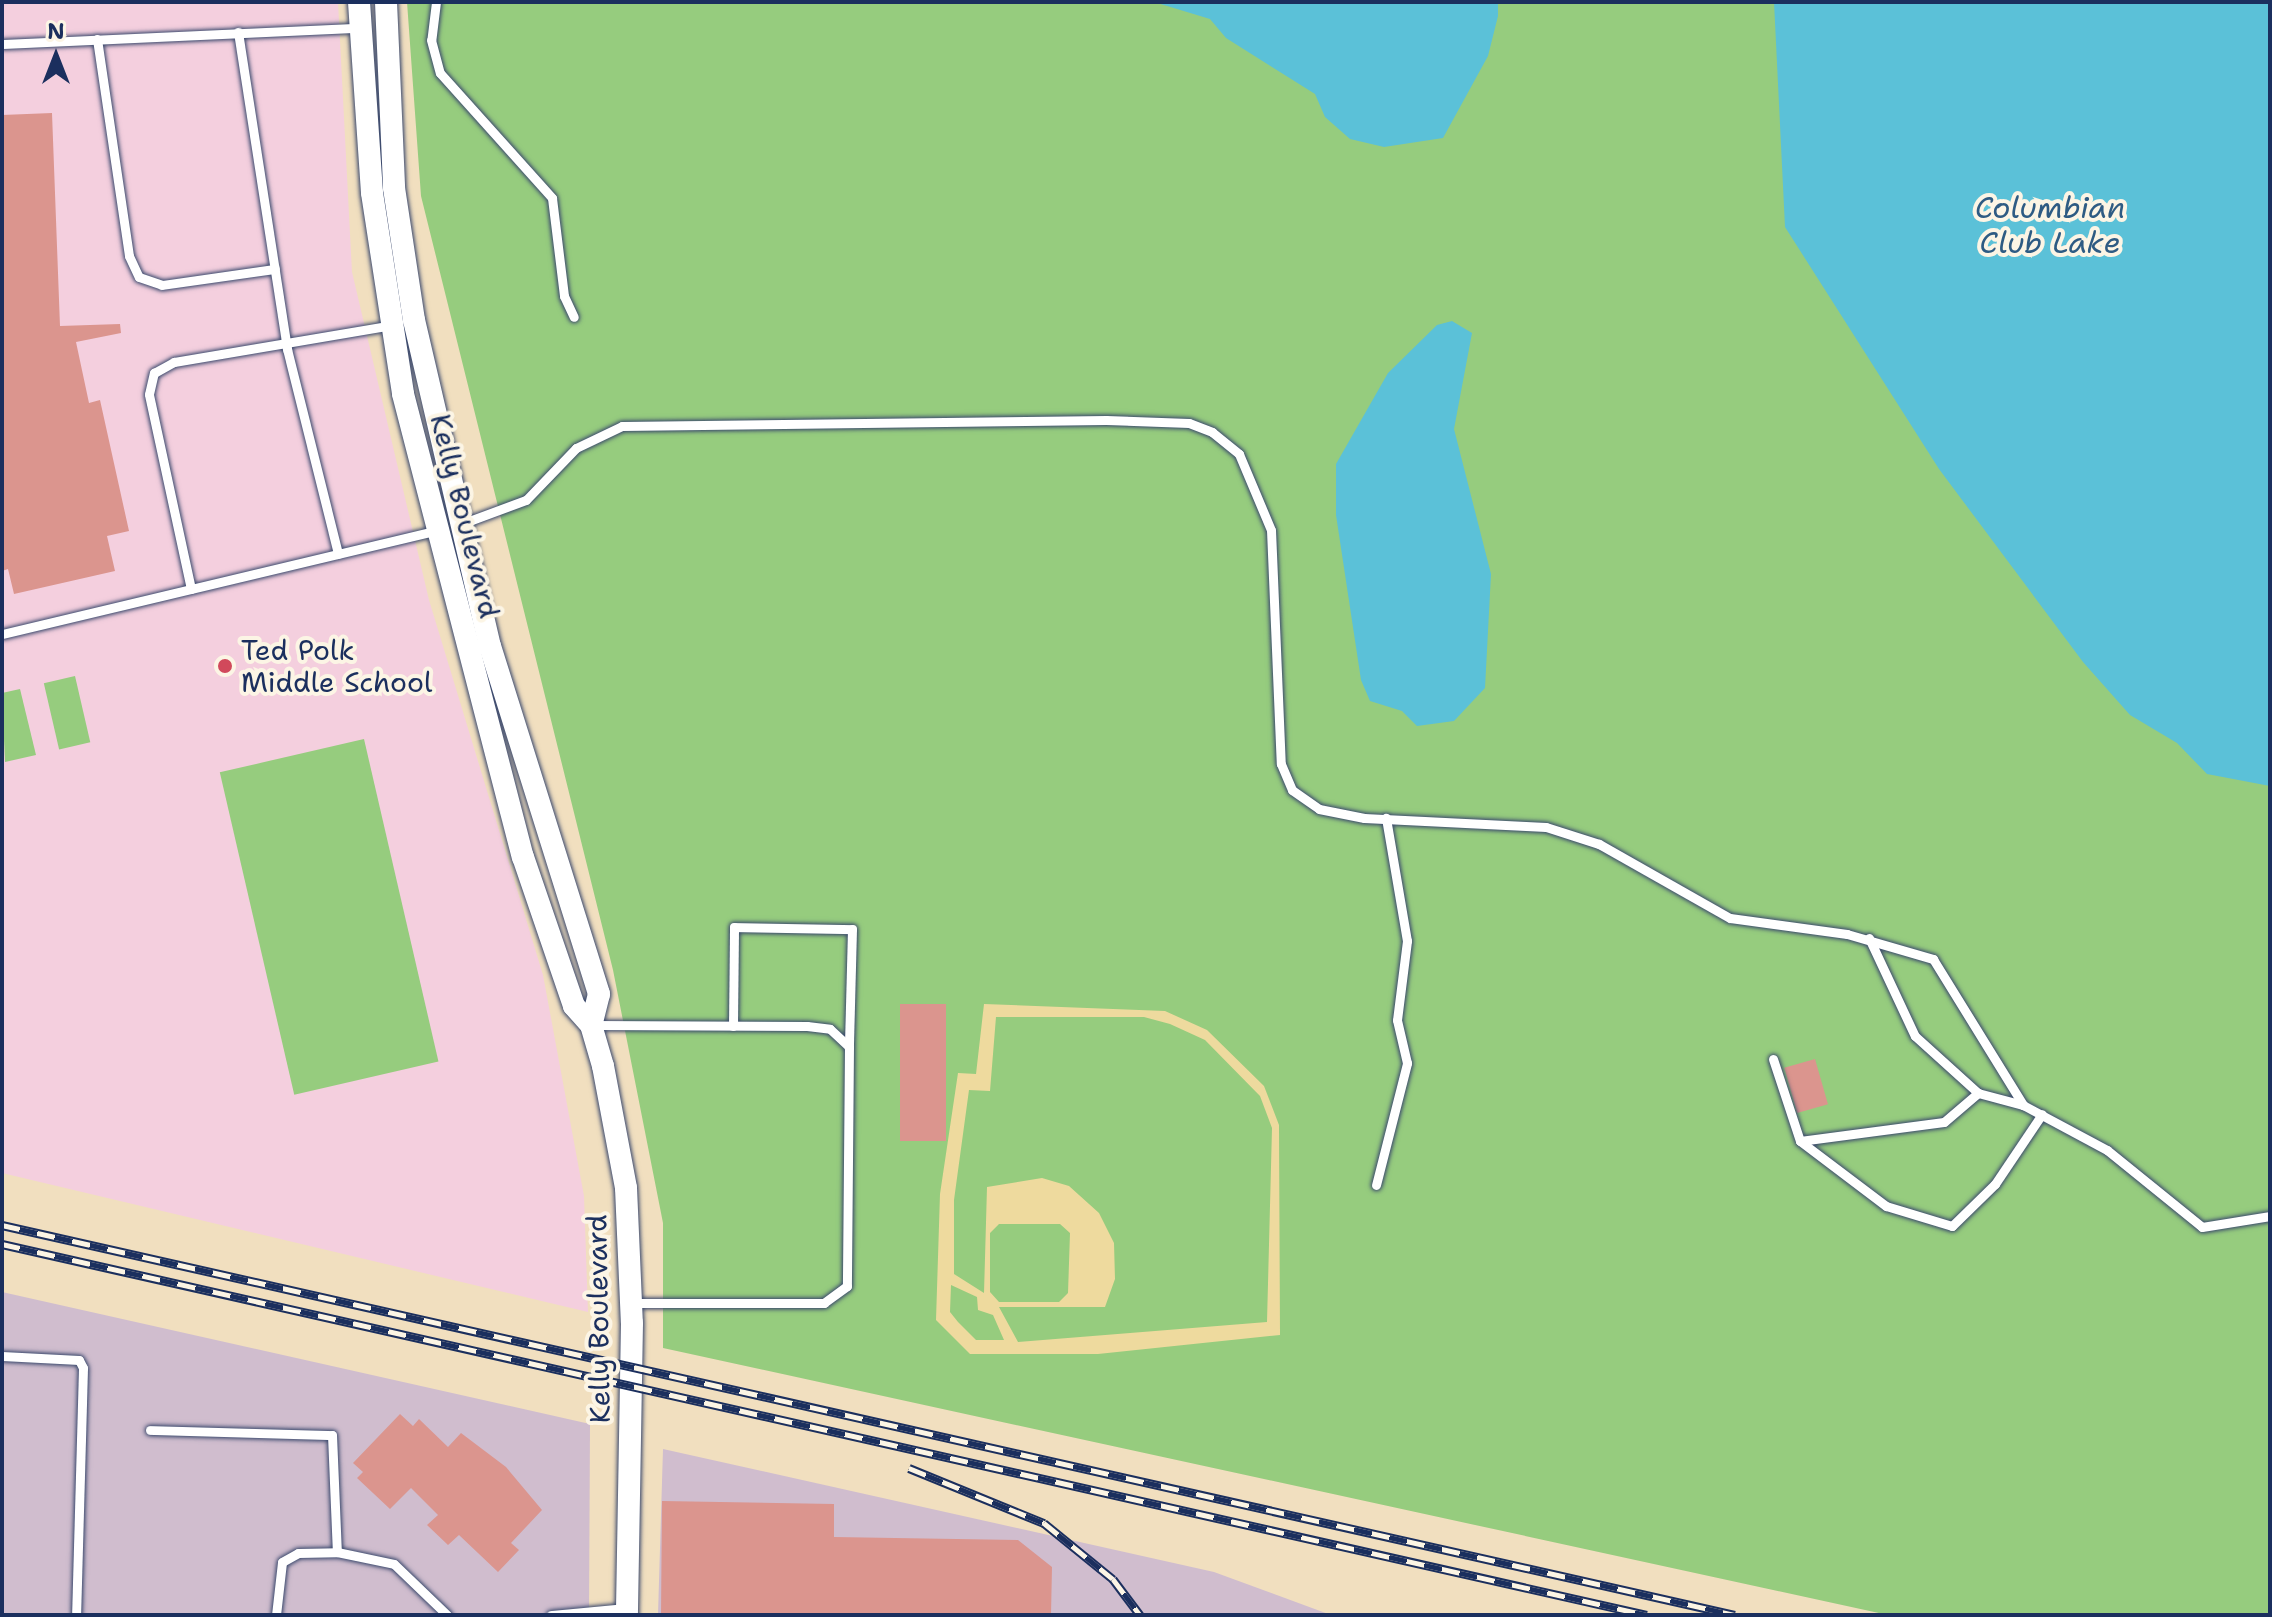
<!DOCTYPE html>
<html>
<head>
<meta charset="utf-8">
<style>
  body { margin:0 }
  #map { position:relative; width:2272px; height:1617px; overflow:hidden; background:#f1dfbf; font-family:"Shantell Sans",sans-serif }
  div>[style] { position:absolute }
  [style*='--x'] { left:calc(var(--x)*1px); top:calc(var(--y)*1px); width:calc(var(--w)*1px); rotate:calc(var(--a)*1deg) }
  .built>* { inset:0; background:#f4cfde }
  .industrial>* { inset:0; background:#d0bdce }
  .green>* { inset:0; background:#96cc7e; transform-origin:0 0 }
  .sand>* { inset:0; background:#eeda9e }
  .water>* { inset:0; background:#5bc1d8 }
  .building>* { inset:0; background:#db958e; transform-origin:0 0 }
  .roads { filter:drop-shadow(0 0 2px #3b496d) drop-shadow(0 0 2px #3b496d) }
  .service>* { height:9px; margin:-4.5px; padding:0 4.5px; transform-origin:4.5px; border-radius:4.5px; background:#fff }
  .tertiary>* { height:22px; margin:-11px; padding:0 11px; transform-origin:11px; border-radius:11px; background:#fff }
  .rail>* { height:9px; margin-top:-4.5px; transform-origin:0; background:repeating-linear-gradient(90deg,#fcf5e5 0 18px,#1b2f5e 0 36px); box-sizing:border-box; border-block:2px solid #1b2f5e }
  .dots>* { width:22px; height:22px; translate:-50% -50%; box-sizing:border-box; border:4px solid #fcf5e5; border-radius:50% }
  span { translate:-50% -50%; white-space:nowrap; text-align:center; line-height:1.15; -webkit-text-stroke:8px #fcf5e5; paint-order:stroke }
  .street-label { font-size:28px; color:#1b2f5e }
  .poi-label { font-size:28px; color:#1b2f5e }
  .left { translate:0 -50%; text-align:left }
  .water-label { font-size:30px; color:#2e5b83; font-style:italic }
  .frame { position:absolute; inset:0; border:4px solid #1b2f5e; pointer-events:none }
  .north { position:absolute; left:16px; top:16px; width:80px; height:80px; -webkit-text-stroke:6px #fcf5e5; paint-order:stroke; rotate:0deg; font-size:22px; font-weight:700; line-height:32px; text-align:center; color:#1b2f5e }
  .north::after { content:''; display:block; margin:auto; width:28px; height:36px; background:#1b2f5e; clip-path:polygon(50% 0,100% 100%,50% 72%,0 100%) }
</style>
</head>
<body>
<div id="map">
  <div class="built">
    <i style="clip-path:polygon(2px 2px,338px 2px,352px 272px,429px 600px,543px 975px,584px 1196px,588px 1312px,2px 1173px)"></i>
  </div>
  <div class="industrial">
    <i style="clip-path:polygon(2px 1292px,590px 1424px,589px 1615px,2px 1615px)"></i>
    <i style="clip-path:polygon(663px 1449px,1214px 1572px,1331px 1615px,658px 1615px)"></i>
  </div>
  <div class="green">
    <i style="clip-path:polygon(407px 2px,2270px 2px,2270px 1615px,1888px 1615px,663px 1348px,663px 1223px,613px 970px,421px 196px)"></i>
    <i style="left:75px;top:676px;width:68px;height:32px;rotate:77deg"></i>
    <i style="clip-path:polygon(20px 689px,36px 755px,5px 762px,2px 693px)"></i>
    <i style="left:364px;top:739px;width:331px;height:148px;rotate:77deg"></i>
  </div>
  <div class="sand">
    <i style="clip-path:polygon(evenodd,984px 1004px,1165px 1011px,1207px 1030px,1264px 1086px,1279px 1125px,1280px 1335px,1098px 1354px,970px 1354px,936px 1320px,940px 1194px,958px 1073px,976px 1074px,984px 1004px,996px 1017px,1144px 1017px,1170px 1024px,1205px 1040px,1260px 1096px,1272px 1128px,1267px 1322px,1018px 1342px,999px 1307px,1105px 1307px,1115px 1279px,1114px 1243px,1099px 1213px,1069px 1186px,1042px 1178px,987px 1187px,984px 1293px,954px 1274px,954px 1200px,969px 1090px,990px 1091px,996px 1017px,984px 1004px,999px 1224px,1060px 1224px,1070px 1233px,1068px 1293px,1059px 1302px,999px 1302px,990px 1292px,990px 1233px,999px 1224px,984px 1004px,951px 1285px,977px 1297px,978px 1310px,993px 1315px,1004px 1340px,976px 1340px,958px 1322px,950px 1312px,951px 1285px)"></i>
  </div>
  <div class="water">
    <i style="clip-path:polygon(1154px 2px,1498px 2px,1498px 16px,1488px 56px,1443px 138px,1384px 147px,1350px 139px,1325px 117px,1315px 94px,1226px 38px,1210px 19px)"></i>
    <i style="clip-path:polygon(1774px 2px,2270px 2px,2270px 786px,2207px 774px,2177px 743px,2130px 715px,2083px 662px,1939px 469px,1785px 227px)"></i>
    <i style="clip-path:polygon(1452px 321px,1472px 333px,1454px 429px,1491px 574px,1485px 688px,1454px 721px,1417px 726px,1402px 711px,1370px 701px,1361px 680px,1336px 515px,1336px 464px,1388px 373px,1437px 325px)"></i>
  </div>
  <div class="building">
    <i style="clip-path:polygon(52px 113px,60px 326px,120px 324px,121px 333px,76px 342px,89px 403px,100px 400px,129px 531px,107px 536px,115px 571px,14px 594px,8px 569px,2px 571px,2px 115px)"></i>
    <i style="left:900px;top:1004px;width:46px;height:137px"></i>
    <i style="left:1815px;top:1059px;width:47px;height:32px;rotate:74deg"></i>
    <i style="clip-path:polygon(400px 1414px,413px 1426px,419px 1419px,448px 1447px,461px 1433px,506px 1467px,542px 1510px,511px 1543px,519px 1550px,498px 1572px,459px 1535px,448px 1545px,427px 1525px,438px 1515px,411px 1488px,390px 1509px,357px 1478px,363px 1472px,353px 1463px)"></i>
    <i style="clip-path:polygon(662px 1501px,834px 1504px,834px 1537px,1018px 1540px,1052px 1567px,1051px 1615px,661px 1615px)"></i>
  </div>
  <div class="roads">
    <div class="service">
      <i style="--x:436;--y:2;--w:38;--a:97"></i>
      <i style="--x:431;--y:40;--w:34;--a:75"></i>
      <i style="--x:440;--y:73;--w:168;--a:48.1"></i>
      <i style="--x:552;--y:198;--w:99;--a:83"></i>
      <i style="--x:564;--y:296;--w:23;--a:65"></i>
      <i style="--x:238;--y:32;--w:321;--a:81.2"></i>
      <i style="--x:287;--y:349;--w:211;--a:76"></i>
      <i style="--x:97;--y:39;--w:219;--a:81.6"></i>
      <i style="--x:129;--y:256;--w:23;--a:65"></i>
      <i style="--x:139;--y:277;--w:24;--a:19"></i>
      <i style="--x:162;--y:285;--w:114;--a:-8.1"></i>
      <i style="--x:2;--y:44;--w:358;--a:-2.6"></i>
      <i style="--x:461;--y:524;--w:69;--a:-20.3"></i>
      <i style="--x:526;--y:500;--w:72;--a:-46.1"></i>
      <i style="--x:576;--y:448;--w:51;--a:-25.6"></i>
      <i style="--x:622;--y:426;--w:484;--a:-0.7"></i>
      <i style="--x:1106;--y:420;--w:83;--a:2.1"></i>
      <i style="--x:1189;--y:423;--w:25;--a:21"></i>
      <i style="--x:1212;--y:432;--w:35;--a:39"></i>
      <i style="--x:1239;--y:454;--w:82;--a:67.2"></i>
      <i style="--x:1271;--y:530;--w:234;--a:87.6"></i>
      <i style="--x:1281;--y:764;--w:28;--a:67"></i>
      <i style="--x:1292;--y:790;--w:33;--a:35"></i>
      <i style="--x:1319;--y:809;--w:46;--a:11.3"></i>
      <i style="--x:1364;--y:818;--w:182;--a:2.8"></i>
      <i style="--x:1546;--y:827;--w:56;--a:17.8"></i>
      <i style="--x:1599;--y:844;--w:150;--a:29.5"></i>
      <i style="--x:1730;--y:918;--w:118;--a:7.8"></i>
      <i style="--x:1847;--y:934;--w:90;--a:16.2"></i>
      <i style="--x:1933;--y:959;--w:172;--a:58.3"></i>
      <i style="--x:191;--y:589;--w:199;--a:-102.2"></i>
      <i style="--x:149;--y:394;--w:22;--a:-77"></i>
      <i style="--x:154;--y:373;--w:23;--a:-29"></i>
      <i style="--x:174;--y:362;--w:221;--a:-9.6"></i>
      <i style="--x:2;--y:634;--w:448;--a:-13.4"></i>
      <i style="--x:1869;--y:938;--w:108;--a:64.9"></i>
      <i style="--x:1915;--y:1036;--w:85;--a:42.1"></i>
      <i style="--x:1978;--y:1093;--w:47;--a:14.9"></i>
      <i style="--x:2023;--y:1105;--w:95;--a:28.2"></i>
      <i style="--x:2107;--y:1150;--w:122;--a:39"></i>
      <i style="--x:2202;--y:1227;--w:69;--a:-9.2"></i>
      <i style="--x:593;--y:1025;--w:214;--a:0.3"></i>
      <i style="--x:807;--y:1026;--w:23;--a:7"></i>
      <i style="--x:830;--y:1029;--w:26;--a:43"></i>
      <i style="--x:849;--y:1047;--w:239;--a:90.5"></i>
      <i style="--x:847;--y:1286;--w:29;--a:144"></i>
      <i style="--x:824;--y:1303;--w:193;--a:180"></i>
      <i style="--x:733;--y:1026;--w:99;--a:-89.4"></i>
      <i style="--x:734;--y:927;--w:118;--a:1"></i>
      <i style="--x:852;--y:929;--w:118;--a:91.5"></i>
      <i style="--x:1773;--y:1059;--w:86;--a:71.8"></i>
      <i style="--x:1800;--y:1141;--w:145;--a:-7.5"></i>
      <i style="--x:1944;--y:1122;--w:45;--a:-40.5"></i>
      <i style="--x:1800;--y:1141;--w:108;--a:37.1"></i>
      <i style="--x:1886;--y:1206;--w:69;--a:16.9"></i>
      <i style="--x:1952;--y:1226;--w:60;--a:-44.3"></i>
      <i style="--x:1995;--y:1184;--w:84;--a:-56.1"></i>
      <i style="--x:1376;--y:1185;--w:126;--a:-75.7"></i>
      <i style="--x:1407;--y:1063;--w:44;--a:-103.1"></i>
      <i style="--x:1397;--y:1020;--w:80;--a:-82.8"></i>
      <i style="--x:1407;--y:941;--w:125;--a:-99.7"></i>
      <i style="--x:2;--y:1356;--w:77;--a:3"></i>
      <i style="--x:79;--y:1360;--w:9;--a:63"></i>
      <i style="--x:83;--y:1368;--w:247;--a:91.6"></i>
      <i style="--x:150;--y:1430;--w:182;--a:1.6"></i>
      <i style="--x:332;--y:1435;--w:117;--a:87.6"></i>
      <i style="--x:337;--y:1552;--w:58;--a:11.9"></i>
      <i style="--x:394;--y:1564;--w:74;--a:43.9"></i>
      <i style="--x:276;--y:1615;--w:53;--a:-83.5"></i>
      <i style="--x:282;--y:1562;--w:18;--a:-29"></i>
      <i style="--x:298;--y:1553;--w:39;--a:-1"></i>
      <i style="--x:551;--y:1615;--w:76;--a:-5.3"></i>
    </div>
    <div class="tertiary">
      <i style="--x:359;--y:2;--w:191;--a:86.1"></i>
      <i style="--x:372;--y:193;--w:203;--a:81.2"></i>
      <i style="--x:403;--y:394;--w:478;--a:75.5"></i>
      <i style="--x:523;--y:857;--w:157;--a:71.1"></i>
      <i style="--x:574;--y:1006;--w:25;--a:48"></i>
      <i style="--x:591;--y:1025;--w:43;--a:73.7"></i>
      <i style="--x:603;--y:1066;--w:124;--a:79.3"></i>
      <i style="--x:626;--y:1188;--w:135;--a:87.5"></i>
      <i style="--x:632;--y:1323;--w:292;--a:91"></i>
      <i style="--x:386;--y:2;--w:186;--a:87.5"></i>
      <i style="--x:394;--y:188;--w:134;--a:81.4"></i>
      <i style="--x:414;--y:320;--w:335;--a:76.9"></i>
      <i style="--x:490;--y:646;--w:365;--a:72.6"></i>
      <i style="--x:599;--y:994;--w:32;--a:104"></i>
    </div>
  </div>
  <div class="rail">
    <i style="--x:2;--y:1225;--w:1776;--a:12.68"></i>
    <i style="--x:2;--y:1244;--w:1686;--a:12.71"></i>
    <i style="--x:909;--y:1468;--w:146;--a:22.2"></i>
    <i style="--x:1044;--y:1523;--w:89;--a:39.1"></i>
    <i style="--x:1113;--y:1579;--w:45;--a:53.1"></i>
  </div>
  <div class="dots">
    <i style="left:225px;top:666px;background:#d1495b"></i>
  </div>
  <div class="street-label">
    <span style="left:465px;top:516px;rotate:76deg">Kelly Boulevard</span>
    <span style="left:598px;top:1319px;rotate:-91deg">Kelly Boulevard</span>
  </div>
  <div class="poi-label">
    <span class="left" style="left:241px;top:666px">Ted Polk<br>Middle School</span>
  </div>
  <div class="water-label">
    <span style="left:2050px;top:225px">Columbian<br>Club Lake</span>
  </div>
  <div class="frame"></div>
  <div class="north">N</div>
</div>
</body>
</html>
